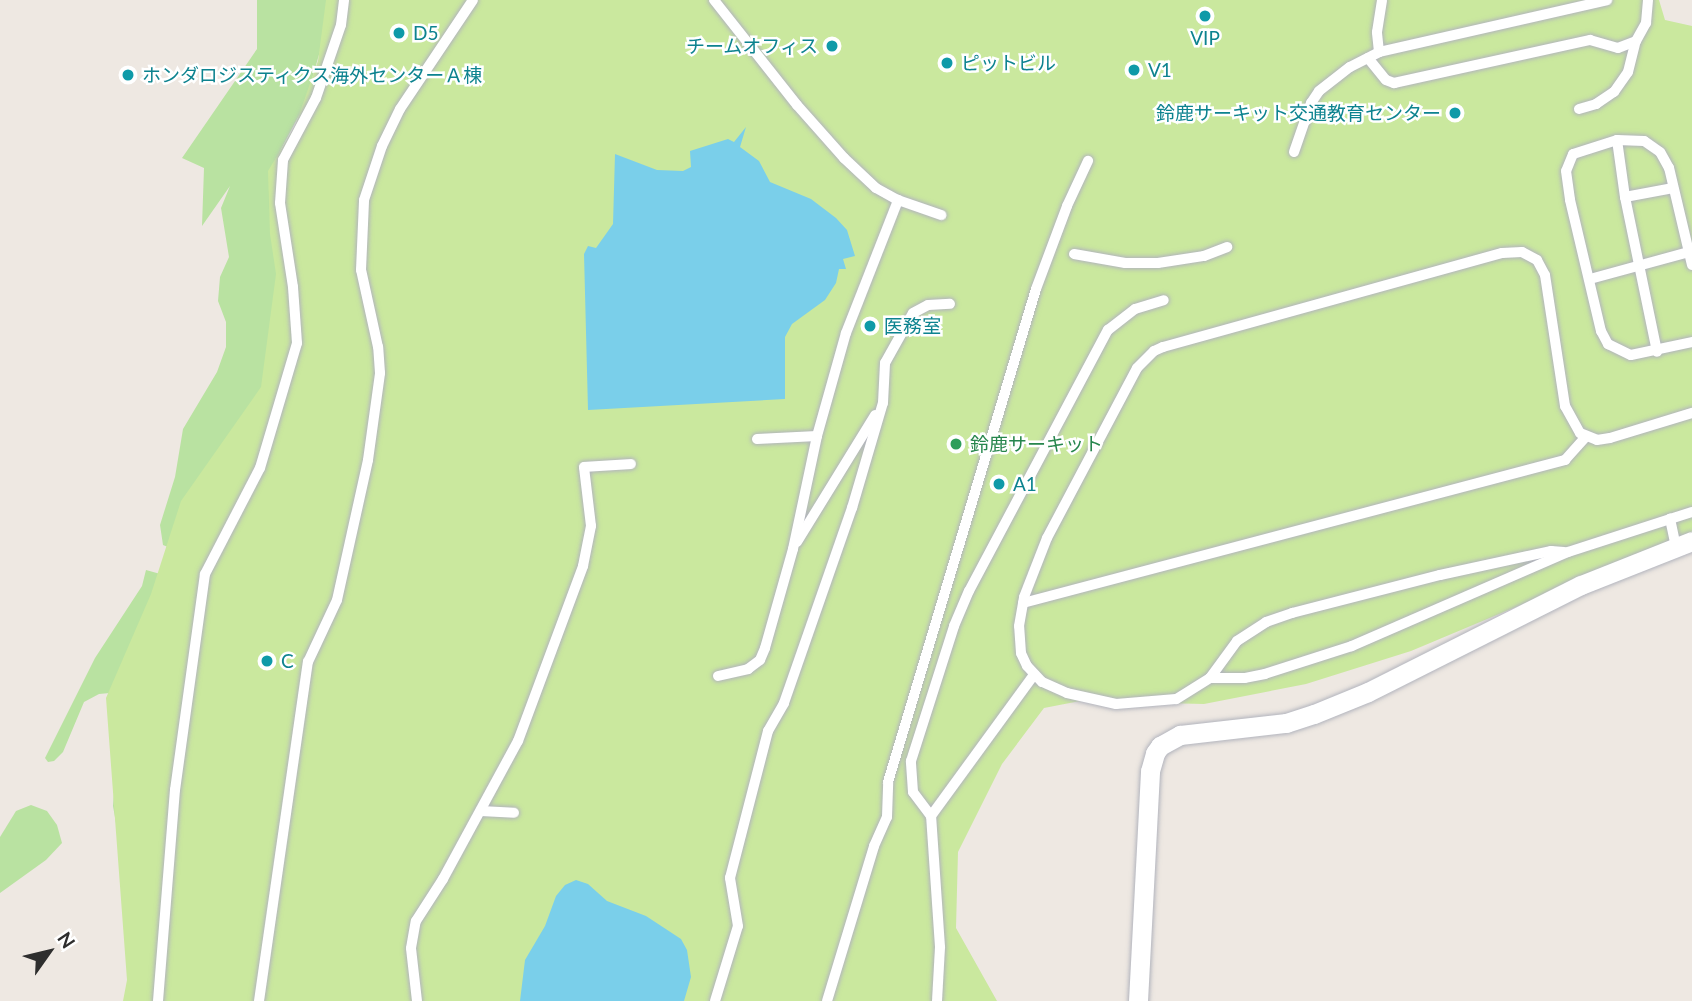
<!DOCTYPE html>
<html>
<head>
<meta charset="utf-8">
<style>
  body { margin:0 }
  #map { position:relative; width:1692px; height:1001px; overflow:hidden; background:#eee8e2; font-family:Lato,"Noto Sans JP",sans-serif }
  div>[style] { position:absolute }
  [style*='--x'] { left:calc(var(--x)*1px); top:calc(var(--y)*1px); width:calc(var(--w)*1px); rotate:calc(var(--a)*1deg) }
  .green>* { inset:0; background:#b9e2a1 }
  .pitch>* { inset:0; background:#cae89e }
  .water>* { inset:0; background:#7acfea }
  .roads { filter:drop-shadow(0 0 2px #b2b4bd) drop-shadow(0 0 2px #b2b4bd) }
  .service>* { height:10px; margin:-5px; padding:0 5px; transform-origin:5px; border-radius:5px; background:#fff }
  .minor>* { height:19px; margin:-9.5px; padding:0 9.5px; transform-origin:9.5px; border-radius:9.5px; background:#fff }
  .dots>* { width:19px; height:19px; translate:-50% -50%; box-sizing:border-box; border:4px solid #fff; border-radius:50% }
  span { translate:-50% -50%; white-space:nowrap; text-align:center; line-height:1.15; -webkit-text-stroke:5px #fff; paint-order:stroke }
  .culture-label { font-size:19px; color:#0d838f }
  .left { translate:0 -50%; text-align:left }
  .right { translate:-100% -50%; text-align:right }
  .leisure-label { font-size:19px; color:#27864d }
  .north { position:absolute; left:14px; top:917px; width:70px; height:70px; -webkit-text-stroke:5px #fff; paint-order:stroke; rotate:56deg; font-size:19px; font-weight:700; line-height:28px; text-align:center; color:#2e2e2e }
  .north::after { content:''; display:block; margin:auto; width:24px; height:32px; background:#2e2e2e; clip-path:polygon(50% 0,100% 100%,50% 72%,0 100%) }
</style>
</head>
<body>
<div id="map">
  <div class="green">
    <i style="clip-path:polygon(257px 0,335px 0,304px 106px,279px 153px,284px 364px,180px 552px,163px 545px,160px 525px,175px 477px,183px 429px,217px 372px,226px 347px,226px 322px,218px 301px,220px 277px,229px 257px,221px 208px,230px 186px,202px 226px,204px 168px,182px 158px,257px 49px)"></i>
    <i style="clip-path:polygon(146px 570px,164px 575px,119px 840px,113px 806px,117px 754px,110px 693px,99px 694px,84px 702px,63px 752px,54px 761px,48px 762px,45px 758px,95px 658px,142px 586px)"></i>
    <i style="clip-path:polygon(31px 805px,47px 811px,57px 825px,62px 843px,46px 860px,0 893px,0 837px,16px 811px)"></i>
  </div>
  <div class="pitch">
    <i style="clip-path:polygon(326px 0,1659px 0,1665px 20px,1692px 26px,1692px 533px,1411px 651px,1306px 684px,1204px 704px,1080px 701px,1044px 708px,1002px 764px,958px 852px,956px 928px,997px 1001px,123px 1001px,127px 980px,106px 698px,151px 594px,181px 501px,261px 387px,276px 274px,270px 234px,268px 171px,295px 126px,318px 61px)"></i>
  </div>
  <div class="water">
    <i style="clip-path:polygon(746px 127px,740px 147px,759px 161px,770px 182px,811px 199px,836px 218px,847px 230px,855px 256px,843px 259px,846px 269px,839px 269px,836px 283px,825px 300px,792px 324px,785px 337px,785px 399px,588px 410px,584px 254px,588px 246px,596px 248px,613px 224px,615px 154px,657px 170px,683px 171px,691px 167px,690px 151px,728px 139px,734px 142px)"></i>
    <i style="clip-path:polygon(576px 880px,588px 884px,607px 901px,646px 916px,681px 939px,687px 950px,691px 977px,684px 1001px,520px 1001px,525px 960px,545px 926px,556px 896px,565px 885px)"></i>
  </div>
  <div class="roads">
    <div class="service">
      <i style="--x:714;--y:0;--w:134;--a:51.7"></i>
      <i style="--x:797;--y:105;--w:71;--a:48.4"></i>
      <i style="--x:844;--y:158;--w:44;--a:43.2"></i>
      <i style="--x:876;--y:188;--w:25;--a:29"></i>
      <i style="--x:898;--y:200;--w:46;--a:19.2"></i>
      <i style="--x:1379;--y:52;--w:20;--a:-96"></i>
      <i style="--x:1377;--y:32;--w:32;--a:-81"></i>
      <i style="--x:1368;--y:58;--w:28;--a:51"></i>
      <i style="--x:1386;--y:80;--w:9;--a:21"></i>
      <i style="--x:1394;--y:83;--w:201;--a:-12.4"></i>
      <i style="--x:1590;--y:40;--w:29;--a:16"></i>
      <i style="--x:1618;--y:48;--w:19;--a:-21"></i>
      <i style="--x:1579;--y:109;--w:18;--a:-16"></i>
      <i style="--x:1596;--y:104;--w:22;--a:-34"></i>
      <i style="--x:1614;--y:92;--w:24;--a:-55"></i>
      <i style="--x:1628;--y:72;--w:32;--a:-76"></i>
      <i style="--x:1636;--y:41;--w:21;--a:-61"></i>
      <i style="--x:1646;--y:23;--w:23;--a:-85"></i>
      <i style="--x:1617;--y:140;--w:58;--a:82"></i>
      <i style="--x:1625;--y:197;--w:158;--a:78.3"></i>
      <i style="--x:1294;--y:152;--w:52;--a:-70.9"></i>
      <i style="--x:1311;--y:103;--w:14;--a:-56"></i>
      <i style="--x:1319;--y:91;--w:39;--a:-38"></i>
      <i style="--x:1350;--y:67;--w:33;--a:-27"></i>
      <i style="--x:1379;--y:52;--w:234;--a:-12.8"></i>
      <i style="--x:1625;--y:197;--w:49;--a:-10.6"></i>
      <i style="--x:1074;--y:254;--w:52;--a:10"></i>
      <i style="--x:1125;--y:263;--w:33;--a:0"></i>
      <i style="--x:1158;--y:263;--w:47;--a:-8.7"></i>
      <i style="--x:1204;--y:256;--w:25;--a:-21"></i>
      <i style="--x:1692;--y:265;--w:100;--a:-103.3"></i>
      <i style="--x:1669;--y:168;--w:18;--a:-119"></i>
      <i style="--x:1660;--y:152;--w:19;--a:-145"></i>
      <i style="--x:1644;--y:141;--w:27;--a:-178"></i>
      <i style="--x:1617;--y:140;--w:46;--a:162.3"></i>
      <i style="--x:1573;--y:154;--w:18;--a:112"></i>
      <i style="--x:1566;--y:171;--w:29;--a:82"></i>
      <i style="--x:1570;--y:200;--w:135;--a:76.7"></i>
      <i style="--x:1601;--y:331;--w:15;--a:62"></i>
      <i style="--x:1608;--y:344;--w:25;--a:26"></i>
      <i style="--x:1631;--y:355;--w:62;--a:-12"></i>
      <i style="--x:1590;--y:279;--w:103;--a:-15.3"></i>
      <i style="--x:757;--y:439;--w:60;--a:-2.9"></i>
      <i style="--x:1670;--y:519;--w:107;--a:162.1"></i>
      <i style="--x:1568;--y:552;--w:236;--a:156.5"></i>
      <i style="--x:1352;--y:646;--w:91;--a:162.2"></i>
      <i style="--x:1265;--y:674;--w:20;--a:169"></i>
      <i style="--x:1245;--y:678;--w:35;--a:180"></i>
      <i style="--x:1210;--y:678;--w:40;--a:148"></i>
      <i style="--x:1176;--y:699;--w:60;--a:175.2"></i>
      <i style="--x:1116;--y:704;--w:50;--a:-167.3"></i>
      <i style="--x:1067;--y:693;--w:27;--a:-156"></i>
      <i style="--x:1042;--y:682;--w:22;--a:-133"></i>
      <i style="--x:1027;--y:666;--w:14;--a:-115"></i>
      <i style="--x:1021;--y:653;--w:27;--a:-94"></i>
      <i style="--x:1019;--y:626;--w:29;--a:-80"></i>
      <i style="--x:1024;--y:597;--w:63;--a:-68.7"></i>
      <i style="--x:1047;--y:538;--w:192;--a:-62.1"></i>
      <i style="--x:1137;--y:368;--w:24;--a:-45"></i>
      <i style="--x:1154;--y:351;--w:10;--a:-24"></i>
      <i style="--x:1163;--y:347;--w:352;--a:-15.5"></i>
      <i style="--x:1502;--y:253;--w:20;--a:-3"></i>
      <i style="--x:1522;--y:252;--w:17;--a:28"></i>
      <i style="--x:1537;--y:260;--w:17;--a:62"></i>
      <i style="--x:1545;--y:275;--w:133;--a:81.3"></i>
      <i style="--x:1565;--y:406;--w:31;--a:61"></i>
      <i style="--x:1580;--y:433;--w:18;--a:22"></i>
      <i style="--x:1597;--y:440;--w:13;--a:-9"></i>
      <i style="--x:1610;--y:438;--w:86;--a:-17"></i>
      <i style="--x:797;--y:542;--w:149;--a:-58.4"></i>
      <i style="--x:1676;--y:547;--w:29;--a:-102"></i>
      <i style="--x:1670;--y:519;--w:23;--a:-18"></i>
      <i style="--x:1023;--y:603;--w:561;--a:-14.78"></i>
      <i style="--x:1565;--y:460;--w:31;--a:-48"></i>
      <i style="--x:718;--y:676;--w:31;--a:-13"></i>
      <i style="--x:748;--y:669;--w:15;--a:-37"></i>
      <i style="--x:760;--y:660;--w:13;--a:-67"></i>
      <i style="--x:765;--y:648;--w:103;--a:-74.2"></i>
      <i style="--x:793;--y:549;--w:116;--a:-78"></i>
      <i style="--x:817;--y:436;--w:107;--a:-74.3"></i>
      <i style="--x:846;--y:333;--w:143;--a:-68.6"></i>
      <i style="--x:1210;--y:678;--w:46;--a:-53.9"></i>
      <i style="--x:1237;--y:641;--w:35;--a:-33"></i>
      <i style="--x:1266;--y:622;--w:28;--a:-19"></i>
      <i style="--x:1292;--y:613;--w:153;--a:-14.4"></i>
      <i style="--x:1440;--y:575;--w:114;--a:-12.2"></i>
      <i style="--x:1551;--y:551;--w:13;--a:4"></i>
      <i style="--x:481;--y:811;--w:33;--a:3"></i>
      <i style="--x:931;--y:816;--w:175;--a:-53.9"></i>
      <i style="--x:158;--y:1001;--w:212;--a:-85.4"></i>
      <i style="--x:175;--y:790;--w:218;--a:-82.1"></i>
      <i style="--x:205;--y:574;--w:119;--a:-62.6"></i>
      <i style="--x:260;--y:468;--w:130;--a:-73.5"></i>
      <i style="--x:297;--y:343;--w:56;--a:-94.1"></i>
      <i style="--x:293;--y:287;--w:85;--a:-98.8"></i>
      <i style="--x:280;--y:203;--w:43;--a:-86"></i>
      <i style="--x:283;--y:160;--w:70;--a:-62"></i>
      <i style="--x:316;--y:98;--w:77;--a:-71.1"></i>
      <i style="--x:341;--y:25;--w:25;--a:-83"></i>
      <i style="--x:259;--y:1001;--w:343;--a:-81.8"></i>
      <i style="--x:308;--y:662;--w:68;--a:-64.9"></i>
      <i style="--x:337;--y:600;--w:143;--a:-77.5"></i>
      <i style="--x:368;--y:460;--w:88;--a:-82.1"></i>
      <i style="--x:380;--y:373;--w:26;--a:-94"></i>
      <i style="--x:378;--y:347;--w:79;--a:-102.4"></i>
      <i style="--x:361;--y:270;--w:70;--a:-87.5"></i>
      <i style="--x:364;--y:200;--w:57;--a:-71.6"></i>
      <i style="--x:382;--y:146;--w:41;--a:-64.1"></i>
      <i style="--x:400;--y:109;--w:131;--a:-56.2"></i>
      <i style="--x:417;--y:1001;--w:53;--a:-96.5"></i>
      <i style="--x:411;--y:948;--w:27;--a:-80"></i>
      <i style="--x:416;--y:921;--w:50;--a:-57.3"></i>
      <i style="--x:443;--y:879;--w:157;--a:-61.5"></i>
      <i style="--x:518;--y:741;--w:187;--a:-69.6"></i>
      <i style="--x:583;--y:566;--w:41;--a:-78.7"></i>
      <i style="--x:591;--y:526;--w:59;--a:-96.8"></i>
      <i style="--x:584;--y:467;--w:47;--a:-3.7"></i>
      <i style="--x:715;--y:1001;--w:78;--a:-73"></i>
      <i style="--x:738;--y:926;--w:49;--a:-99.5"></i>
      <i style="--x:730;--y:878;--w:152;--a:-75.5"></i>
      <i style="--x:768;--y:731;--w:32;--a:-60"></i>
      <i style="--x:784;--y:703;--w:207;--a:-70.8"></i>
      <i style="--x:852;--y:508;--w:109;--a:-73.6"></i>
      <i style="--x:883;--y:403;--w:40;--a:-87.1"></i>
      <i style="--x:885;--y:363;--w:57;--a:-60.8"></i>
      <i style="--x:913;--y:313;--w:17;--a:-28"></i>
      <i style="--x:928;--y:305;--w:22;--a:-3"></i>
      <i style="--x:827;--y:1001;--w:162;--a:-73.1"></i>
      <i style="--x:874;--y:846;--w:32;--a:-66"></i>
      <i style="--x:887;--y:817;--w:35;--a:-88"></i>
      <i style="--x:888;--y:782;--w:515;--a:-73.29"></i>
      <i style="--x:1036;--y:289;--w:89;--a:-69.5"></i>
      <i style="--x:1067;--y:206;--w:50;--a:-65"></i>
      <i style="--x:937;--y:1001;--w:54;--a:-86.8"></i>
      <i style="--x:940;--y:947;--w:131;--a:-93.9"></i>
      <i style="--x:931;--y:816;--w:30;--a:-127"></i>
      <i style="--x:913;--y:792;--w:31;--a:-94"></i>
      <i style="--x:911;--y:761;--w:142;--a:-72.3"></i>
      <i style="--x:954;--y:626;--w:38;--a:-67"></i>
      <i style="--x:969;--y:591;--w:296;--a:-62"></i>
      <i style="--x:1108;--y:330;--w:34;--a:-38"></i>
      <i style="--x:1135;--y:309;--w:30;--a:-17"></i>
    </div>
    <div class="minor">
      <i style="--x:1138;--y:1001;--w:230;--a:-87"></i>
      <i style="--x:1150;--y:771;--w:19;--a:-74"></i>
      <i style="--x:1155;--y:753;--w:9;--a:-54"></i>
      <i style="--x:1160;--y:746;--w:23;--a:-29"></i>
      <i style="--x:1180;--y:735;--w:107;--a:-6.5"></i>
      <i style="--x:1286;--y:723;--w:29;--a:-18"></i>
      <i style="--x:1314;--y:714;--w:58;--a:-22.2"></i>
      <i style="--x:1368;--y:692;--w:238;--a:-26.7"></i>
      <i style="--x:1581;--y:585;--w:119;--a:-21.6"></i>
    </div>
  </div>
  <div class="dots">
    <i style="left:1205px;top:16px;background:#0f9aa8"></i>
    <i style="left:399px;top:33px;background:#0f9aa8"></i>
    <i style="left:832px;top:46px;background:#0f9aa8"></i>
    <i style="left:947px;top:63px;background:#0f9aa8"></i>
    <i style="left:1134px;top:70px;background:#0f9aa8"></i>
    <i style="left:128px;top:75px;background:#0f9aa8"></i>
    <i style="left:1455px;top:113px;background:#0f9aa8"></i>
    <i style="left:870px;top:326px;background:#0f9aa8"></i>
    <i style="left:956px;top:444px;background:#2e9e5b"></i>
    <i style="left:999px;top:484px;background:#0f9aa8"></i>
    <i style="left:267px;top:661px;background:#0f9aa8"></i>
  </div>
  <div class="culture-label">
    <span class="left" style="left:413px;top:33px">D5</span>
    <span style="left:1205px;top:38px">VIP</span>
    <span class="right" style="left:818px;top:46px">チームオフィス</span>
    <span class="left" style="left:961px;top:63px">ピットビル</span>
    <span class="left" style="left:1148px;top:70px">V1</span>
    <span class="left" style="left:142px;top:75px">ホンダロジスティクス海外センターＡ棟</span>
    <span class="right" style="left:1441px;top:113px">鈴鹿サーキット交通教育センター</span>
    <span class="left" style="left:884px;top:326px">医務室</span>
    <span class="left" style="left:1013px;top:484px">A1</span>
    <span class="left" style="left:281px;top:661px">C</span>
  </div>
  <div class="leisure-label">
    <span class="left" style="left:970px;top:444px">鈴鹿サーキット</span>
  </div>
  <div class="north">N</div>
</div>
</body>
</html>
